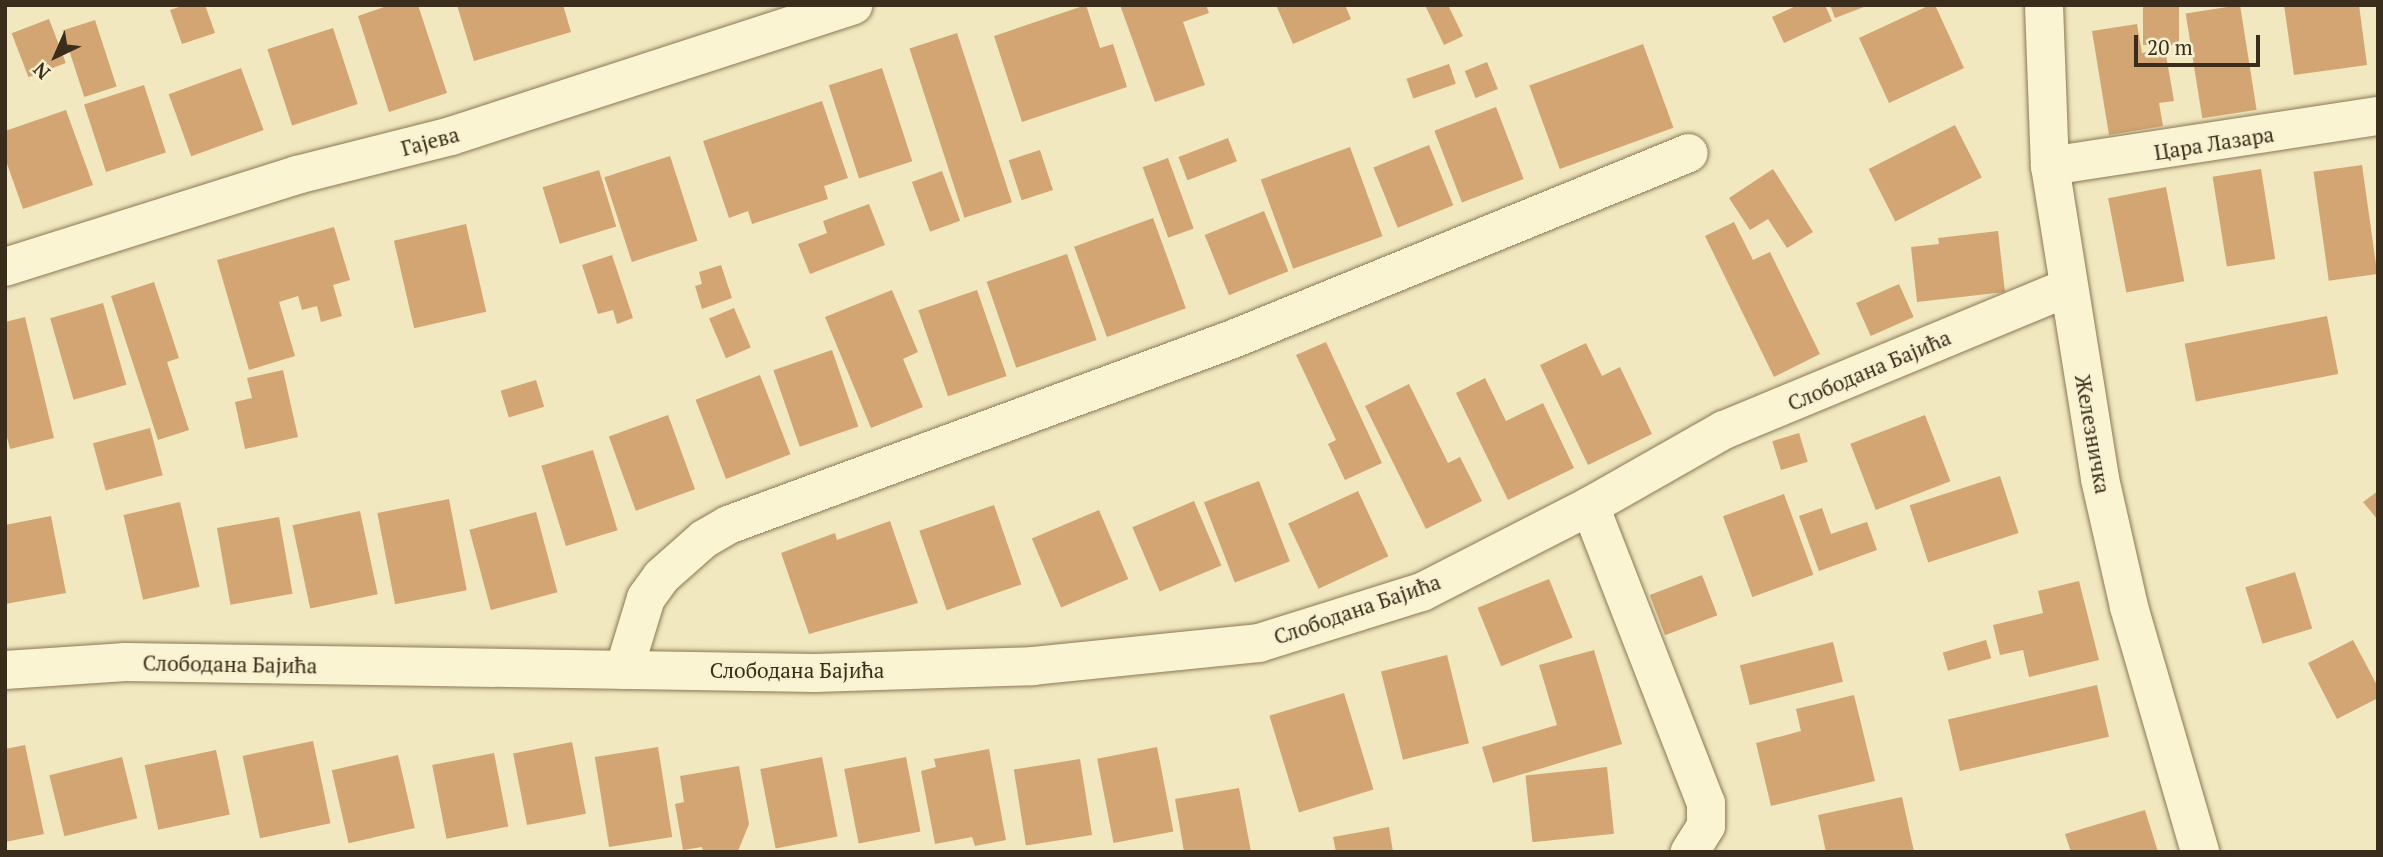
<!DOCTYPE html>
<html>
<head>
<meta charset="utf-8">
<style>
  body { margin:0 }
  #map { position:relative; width:2383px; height:857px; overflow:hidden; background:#f1e8bf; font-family:"PT Serif",serif }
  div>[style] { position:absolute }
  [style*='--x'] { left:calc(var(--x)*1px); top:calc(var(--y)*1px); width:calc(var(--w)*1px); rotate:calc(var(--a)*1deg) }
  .building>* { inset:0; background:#d2a572; transform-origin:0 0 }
  .roads { filter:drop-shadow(0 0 2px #8b7856) drop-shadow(0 0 2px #8b7856) }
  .minor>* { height:38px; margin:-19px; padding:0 19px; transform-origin:19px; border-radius:19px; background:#fbf4d3 }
  .tertiary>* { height:38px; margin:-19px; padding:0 19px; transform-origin:19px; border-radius:19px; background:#fbf4d3 }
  span { translate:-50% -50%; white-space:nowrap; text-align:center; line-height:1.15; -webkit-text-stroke:5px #f8f1cf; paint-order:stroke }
  .street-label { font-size:21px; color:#3a2d1c }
  .frame { position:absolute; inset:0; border:7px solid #3a2d1c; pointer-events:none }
  .north { position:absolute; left:21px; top:21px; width:70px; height:70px; -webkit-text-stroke:5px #f8f1cf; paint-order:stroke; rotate:224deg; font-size:19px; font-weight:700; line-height:28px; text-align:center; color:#3a2d1c }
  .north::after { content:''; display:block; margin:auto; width:24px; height:32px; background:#3a2d1c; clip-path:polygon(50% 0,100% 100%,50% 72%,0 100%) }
  .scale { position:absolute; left:2134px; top:35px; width:126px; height:32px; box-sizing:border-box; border:4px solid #3a2d1c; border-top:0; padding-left:9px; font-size:21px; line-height:24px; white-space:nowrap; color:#3a2d1c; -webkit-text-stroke:5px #f8f1cf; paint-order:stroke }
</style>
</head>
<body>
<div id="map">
  <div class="building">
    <i style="clip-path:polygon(185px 5px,205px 5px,215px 33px,182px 44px,170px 10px)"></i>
    <i style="clip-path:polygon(390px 5px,418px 5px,447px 93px,389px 112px,358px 16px)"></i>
    <i style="clip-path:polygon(457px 5px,563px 5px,571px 32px,474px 61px)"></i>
    <i style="clip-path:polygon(1086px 5px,1100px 48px,1113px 44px,1127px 87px,1022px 122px,994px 36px)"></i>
    <i style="clip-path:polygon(1120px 5px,1206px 5px,1209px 13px,1183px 22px,1205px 85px,1155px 102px)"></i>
    <i style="clip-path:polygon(1276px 5px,1345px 5px,1351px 19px,1293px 44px)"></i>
    <i style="clip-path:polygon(1425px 5px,1448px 5px,1463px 36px,1444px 45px)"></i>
    <i style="clip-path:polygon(1798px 5px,1825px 5px,1832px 21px,1784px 43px,1772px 17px)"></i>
    <i style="clip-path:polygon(1830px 5px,1869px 5px,1835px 18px)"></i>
    <i style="clip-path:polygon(1930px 5px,1935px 5px,1964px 68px,1889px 103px,1859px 38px)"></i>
    <i style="left:2143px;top:5px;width:36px;height:40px"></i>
    <i style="left:2240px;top:5px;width:106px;height:55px;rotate:81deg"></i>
    <i style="clip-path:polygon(2284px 5px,2359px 5px,2367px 65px,2294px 75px)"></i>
    <i style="left:49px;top:19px;width:47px;height:40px;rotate:69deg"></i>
    <i style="left:95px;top:20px;width:70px;height:34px;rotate:72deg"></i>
    <i style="clip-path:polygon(2137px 24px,2142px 53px,2165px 49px,2174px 101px,2159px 103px,2163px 126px,2109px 135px,2092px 31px)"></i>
    <i style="left:333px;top:28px;width:80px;height:69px;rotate:72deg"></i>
    <i style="left:957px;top:33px;width:178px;height:50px;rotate:72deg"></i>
    <i style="left:1643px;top:44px;width:89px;height:121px;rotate:70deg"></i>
    <i style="left:1487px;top:62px;width:29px;height:24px;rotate:68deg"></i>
    <i style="left:1449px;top:64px;width:21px;height:45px;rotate:71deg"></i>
    <i style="left:241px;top:68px;width:66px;height:77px;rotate:70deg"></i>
    <i style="left:882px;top:68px;width:98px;height:56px;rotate:72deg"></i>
    <i style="left:144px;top:85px;width:71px;height:63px;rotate:72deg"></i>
    <i style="clip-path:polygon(822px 101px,848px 178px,824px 186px,828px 199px,752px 224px,748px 211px,729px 218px,703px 141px)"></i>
    <i style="left:1496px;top:107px;width:77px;height:66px;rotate:69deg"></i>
    <i style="clip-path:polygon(66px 110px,93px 185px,23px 209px,5px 158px,5px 131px)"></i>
    <i style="left:1955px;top:125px;width:59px;height:97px;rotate:63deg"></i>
    <i style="left:1228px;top:138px;width:25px;height:53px;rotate:69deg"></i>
    <i style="left:1429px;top:145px;width:65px;height:60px;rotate:68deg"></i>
    <i style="left:1350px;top:147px;width:95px;height:95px;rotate:70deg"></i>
    <i style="left:1040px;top:150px;width:42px;height:33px;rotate:72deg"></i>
    <i style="left:670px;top:156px;width:89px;height:69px;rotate:72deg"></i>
    <i style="left:1168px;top:158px;width:75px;height:27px;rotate:70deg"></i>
    <i style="left:2362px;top:165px;width:110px;height:49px;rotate:82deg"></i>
    <i style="clip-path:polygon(1773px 169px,1813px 232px,1787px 248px,1768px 219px,1750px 230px,1729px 198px)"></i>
    <i style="left:2261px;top:169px;width:91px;height:49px;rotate:81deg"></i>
    <i style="left:599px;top:170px;width:59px;height:59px;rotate:73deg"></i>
    <i style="left:942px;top:171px;width:53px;height:32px;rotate:70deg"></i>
    <i style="left:2166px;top:187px;width:96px;height:59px;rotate:79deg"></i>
    <i style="clip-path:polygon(869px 204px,885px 245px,810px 274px,798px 244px,827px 233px,823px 221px)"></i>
    <i style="left:1264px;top:211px;width:65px;height:64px;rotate:68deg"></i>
    <i style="left:1153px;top:218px;width:96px;height:84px;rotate:70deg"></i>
    <i style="clip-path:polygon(1734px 222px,1753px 260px,1770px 252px,1820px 354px,1774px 377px,1705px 236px)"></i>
    <i style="left:466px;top:224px;width:90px;height:74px;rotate:77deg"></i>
    <i style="clip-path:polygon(334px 227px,350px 280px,333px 285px,342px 316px,321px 322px,317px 306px,302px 310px,298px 296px,279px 302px,295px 356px,249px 370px,217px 260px)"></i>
    <i style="clip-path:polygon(1998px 231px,2005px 292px,1917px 302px,1911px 247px,1939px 244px,1938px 238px)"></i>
    <i style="left:1067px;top:254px;width:91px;height:85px;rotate:71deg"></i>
    <i style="clip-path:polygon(612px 255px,633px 318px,617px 324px,613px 310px,598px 314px,582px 265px)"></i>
    <i style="clip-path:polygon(721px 265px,732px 298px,702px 309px,695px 286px,702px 284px,699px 272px)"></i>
    <i style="clip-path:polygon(154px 282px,179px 358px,167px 362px,189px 430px,158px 440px,111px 296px)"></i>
    <i style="left:1899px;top:284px;width:36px;height:47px;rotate:66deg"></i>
    <i style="clip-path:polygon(892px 290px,918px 352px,903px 359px,923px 407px,871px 428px,825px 317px)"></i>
    <i style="left:977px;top:290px;width:91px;height:62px;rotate:71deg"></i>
    <i style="left:103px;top:303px;width:85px;height:55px;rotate:74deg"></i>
    <i style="left:734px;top:308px;width:43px;height:27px;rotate:67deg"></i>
    <i style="left:2327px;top:316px;width:59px;height:145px;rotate:79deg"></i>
    <i style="clip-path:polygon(25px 317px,54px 438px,10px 449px,5px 429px,5px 322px)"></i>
    <i style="clip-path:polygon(1326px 342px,1382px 463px,1345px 480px,1328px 444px,1336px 440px,1296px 355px)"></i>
    <i style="clip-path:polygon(1586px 343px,1602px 376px,1620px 367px,1652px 434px,1588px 465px,1540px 365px)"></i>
    <i style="left:832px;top:350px;width:81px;height:62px;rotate:71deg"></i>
    <i style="clip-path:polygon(283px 370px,298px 437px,245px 449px,235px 402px,252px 398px,247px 378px)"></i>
    <i style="left:760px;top:375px;width:85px;height:69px;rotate:69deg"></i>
    <i style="clip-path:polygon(1485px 378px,1506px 421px,1543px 403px,1574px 468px,1508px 500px,1456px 393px)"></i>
    <i style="left:536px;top:380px;width:28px;height:37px;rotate:73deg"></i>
    <i style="clip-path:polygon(1409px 384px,1448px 463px,1460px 457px,1482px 501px,1426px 529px,1365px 406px)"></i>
    <i style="left:668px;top:415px;width:79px;height:63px;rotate:70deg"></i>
    <i style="left:1925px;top:415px;width:71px;height:80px;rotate:69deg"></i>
    <i style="left:150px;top:428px;width:49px;height:59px;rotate:75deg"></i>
    <i style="left:1799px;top:433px;width:30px;height:28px;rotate:73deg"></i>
    <i style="left:593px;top:450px;width:84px;height:54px;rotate:73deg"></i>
    <i style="left:2000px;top:476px;width:60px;height:95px;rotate:72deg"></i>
    <i style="left:1259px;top:481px;width:86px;height:59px;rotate:69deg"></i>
    <i style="left:1358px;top:491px;width:72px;height:77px;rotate:65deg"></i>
    <i style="clip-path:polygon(2378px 491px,2378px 520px,2363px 502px)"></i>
    <i style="left:1784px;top:494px;width:86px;height:65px;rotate:70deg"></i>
    <i style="left:449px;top:499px;width:93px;height:73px;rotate:79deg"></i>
    <i style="left:1194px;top:501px;width:70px;height:67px;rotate:67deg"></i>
    <i style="left:180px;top:502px;width:87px;height:58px;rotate:77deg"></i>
    <i style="left:994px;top:505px;width:84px;height:79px;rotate:71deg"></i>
    <i style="clip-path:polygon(1822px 508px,1831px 534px,1867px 522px,1877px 550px,1819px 571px,1799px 516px)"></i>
    <i style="left:1099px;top:510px;width:75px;height:73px;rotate:67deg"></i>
    <i style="left:360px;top:511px;width:85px;height:69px;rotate:78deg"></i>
    <i style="left:536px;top:512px;width:83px;height:69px;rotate:75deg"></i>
    <i style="clip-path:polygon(51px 516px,66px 593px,5px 604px,5px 525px)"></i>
    <i style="left:279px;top:517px;width:78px;height:63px;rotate:80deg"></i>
    <i style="clip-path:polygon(890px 521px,918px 603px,809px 634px,781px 553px,835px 533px,837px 540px)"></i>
    <i style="left:2295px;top:572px;width:59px;height:52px;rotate:73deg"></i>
    <i style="left:1702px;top:575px;width:43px;height:56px;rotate:69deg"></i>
    <i style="left:1549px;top:579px;width:63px;height:77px;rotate:68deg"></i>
    <i style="clip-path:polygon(2079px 581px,2099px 660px,2029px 677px,2023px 650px,2000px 655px,1993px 625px,2043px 613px,2038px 591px)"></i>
    <i style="left:1986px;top:640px;width:19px;height:45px;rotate:74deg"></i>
    <i style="clip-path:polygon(2353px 640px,2378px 687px,2378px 698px,2337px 719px,2308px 663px)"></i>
    <i style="left:1833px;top:642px;width:41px;height:96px;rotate:76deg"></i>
    <i style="clip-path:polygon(1594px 650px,1622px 744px,1493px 783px,1482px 747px,1557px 725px,1539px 665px)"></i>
    <i style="left:1447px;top:655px;width:91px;height:68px;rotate:76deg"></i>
    <i style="left:2097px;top:685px;width:53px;height:153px;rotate:77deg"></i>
    <i style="left:1344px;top:693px;width:101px;height:78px;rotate:73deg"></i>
    <i style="clip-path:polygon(1854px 695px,1875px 781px,1771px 806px,1756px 743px,1801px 731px,1796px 709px)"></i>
    <i style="left:313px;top:741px;width:84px;height:72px;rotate:78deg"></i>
    <i style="left:572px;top:742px;width:73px;height:60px;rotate:79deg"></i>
    <i style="clip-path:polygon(25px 745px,44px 834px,5px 842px,5px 749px)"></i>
    <i style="left:658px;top:747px;width:91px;height:64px;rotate:81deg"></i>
    <i style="left:1157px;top:747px;width:86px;height:61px;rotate:79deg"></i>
    <i style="clip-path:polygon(989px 749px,1006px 840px,975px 846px,972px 837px,935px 844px,921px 771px,936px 767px,934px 759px)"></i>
    <i style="left:216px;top:750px;width:66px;height:73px;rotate:78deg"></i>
    <i style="left:494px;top:753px;width:75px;height:63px;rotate:79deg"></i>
    <i style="left:398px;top:755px;width:75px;height:68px;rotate:77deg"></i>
    <i style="left:122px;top:757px;width:63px;height:75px;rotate:76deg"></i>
    <i style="left:822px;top:757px;width:81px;height:63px;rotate:79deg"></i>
    <i style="left:906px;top:757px;width:76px;height:63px;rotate:79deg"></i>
    <i style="left:1080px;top:759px;width:77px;height:67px;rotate:81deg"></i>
    <i style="clip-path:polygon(739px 766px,749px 824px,738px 851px,703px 852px,702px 847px,683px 850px,675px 804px,684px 802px,680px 776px)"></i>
    <i style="left:1607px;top:767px;width:67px;height:82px;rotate:84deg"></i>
    <i style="clip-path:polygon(1239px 788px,1251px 852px,1184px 852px,1175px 799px)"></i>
    <i style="clip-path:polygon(1902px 797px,1914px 852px,1826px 852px,1818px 815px)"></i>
    <i style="clip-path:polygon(2145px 810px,2158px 852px,2071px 852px,2065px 834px)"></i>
    <i style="clip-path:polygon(1389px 827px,1393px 852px,1336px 852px,1333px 837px)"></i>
  </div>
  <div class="roads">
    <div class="minor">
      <i style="--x:2050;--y:166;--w:332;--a:-8.7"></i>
      <i style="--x:5;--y:267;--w:306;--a:-17.5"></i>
      <i style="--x:297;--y:175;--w:159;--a:-14.2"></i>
      <i style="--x:451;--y:136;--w:423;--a:-18"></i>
      <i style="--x:1590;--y:506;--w:319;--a:68.7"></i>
      <i style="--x:1706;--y:803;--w:23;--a:90"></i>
      <i style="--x:1706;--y:826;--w:31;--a:122"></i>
      <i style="--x:5;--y:670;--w:121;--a:-3.8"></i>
      <i style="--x:126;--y:662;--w:689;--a:0.91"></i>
      <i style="--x:815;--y:673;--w:218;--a:-1.8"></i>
      <i style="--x:1033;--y:666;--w:227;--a:-5.8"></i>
      <i style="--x:1259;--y:643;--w:171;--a:-17.4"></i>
      <i style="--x:1422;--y:592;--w:189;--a:-27.1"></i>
      <i style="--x:1590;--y:506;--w:154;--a:-29.6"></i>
      <i style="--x:1724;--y:430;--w:373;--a:-22.5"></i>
      <i style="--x:624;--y:670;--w:75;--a:-73"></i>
      <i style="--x:646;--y:598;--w:26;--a:-54"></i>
      <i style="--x:661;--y:577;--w:57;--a:-41.5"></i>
      <i style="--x:704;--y:539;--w:28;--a:-30"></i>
      <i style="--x:728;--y:525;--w:538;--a:-20.22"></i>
      <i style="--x:1233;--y:339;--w:492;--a:-22.2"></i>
    </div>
    <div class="tertiary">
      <i style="--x:2044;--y:5;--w:161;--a:87.9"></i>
      <i style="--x:2050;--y:166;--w:317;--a:80.9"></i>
      <i style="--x:2100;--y:479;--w:131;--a:77.2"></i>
      <i style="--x:2129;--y:607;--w:255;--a:73.8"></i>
    </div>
  </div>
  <div class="street-label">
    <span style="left:430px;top:141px;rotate:-15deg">Гајева</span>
    <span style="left:2214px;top:143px;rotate:-9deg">Цара Лазара</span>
    <span style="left:1869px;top:370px;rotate:-23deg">Слободана Бајића</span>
    <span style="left:2093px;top:434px;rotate:80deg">Железничка</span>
    <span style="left:1357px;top:609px;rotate:-19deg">Слободана Бајића</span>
    <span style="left:230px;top:664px;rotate:1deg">Слободана Бајића</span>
    <span style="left:797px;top:670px">Слободана Бајића</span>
  </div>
  <div class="frame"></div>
  <div class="north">N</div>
  <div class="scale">20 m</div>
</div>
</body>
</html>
